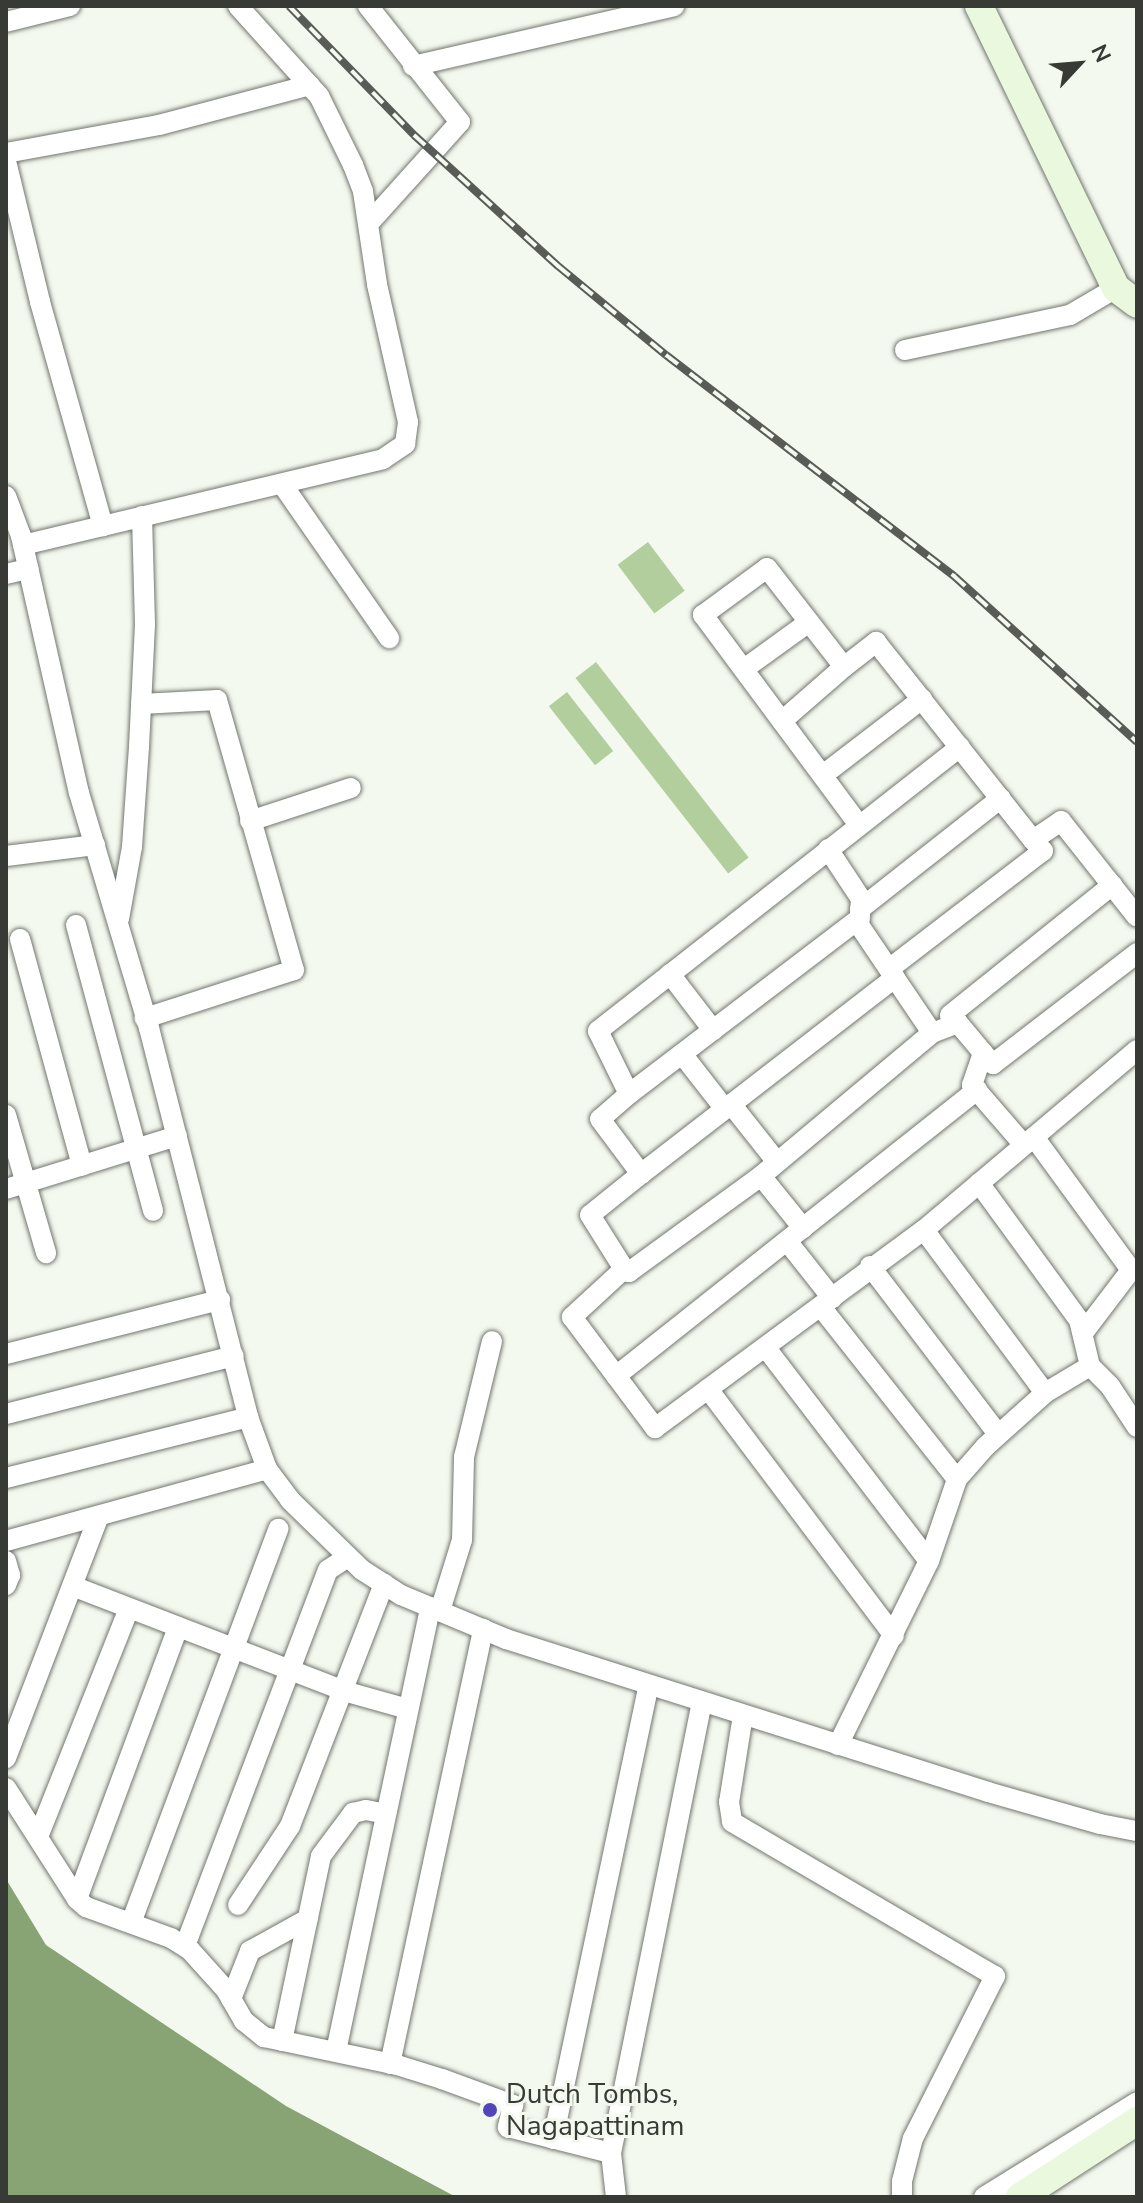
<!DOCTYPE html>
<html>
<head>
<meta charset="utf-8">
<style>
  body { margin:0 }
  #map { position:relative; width:1143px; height:2203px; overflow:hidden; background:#f4f9f0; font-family:"Nunito Sans",sans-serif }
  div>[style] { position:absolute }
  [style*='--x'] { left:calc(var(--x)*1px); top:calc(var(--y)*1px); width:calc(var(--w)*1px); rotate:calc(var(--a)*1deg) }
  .water>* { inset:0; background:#88a374 }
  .building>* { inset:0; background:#b2ce9d; transform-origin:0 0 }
  .roads { filter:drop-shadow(0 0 2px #72766e) drop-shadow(0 0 2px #72766e) }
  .minor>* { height:20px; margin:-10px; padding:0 10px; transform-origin:10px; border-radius:10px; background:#fff }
  .secondary>* { height:28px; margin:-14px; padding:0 14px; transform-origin:14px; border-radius:14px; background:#eaf8de }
  .rail>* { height:8px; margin-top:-4px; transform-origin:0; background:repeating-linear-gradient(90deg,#f4f9f0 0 15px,#595b56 0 30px); box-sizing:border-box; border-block:2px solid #595b56 }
  .dots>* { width:22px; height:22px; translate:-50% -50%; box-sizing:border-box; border:4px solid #f4f9f0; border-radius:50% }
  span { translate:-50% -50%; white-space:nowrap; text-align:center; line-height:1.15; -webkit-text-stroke:6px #f4f9f0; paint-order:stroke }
  .poi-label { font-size:28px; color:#383a36 }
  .left { translate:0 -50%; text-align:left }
  .frame { position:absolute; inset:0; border:8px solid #383a36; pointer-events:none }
  .north { position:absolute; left:1039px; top:24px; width:80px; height:80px; -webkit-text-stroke:6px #f4f9f0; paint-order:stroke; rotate:64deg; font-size:22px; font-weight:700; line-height:32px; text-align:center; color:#383a36 }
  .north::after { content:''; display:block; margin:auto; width:28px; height:36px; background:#383a36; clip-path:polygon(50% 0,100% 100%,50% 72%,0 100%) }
</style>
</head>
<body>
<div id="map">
  <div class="water">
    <i style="clip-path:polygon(6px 1879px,46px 1945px,286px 2106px,456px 2197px,6px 2197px)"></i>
  </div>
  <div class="building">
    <i style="left:648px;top:542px;width:61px;height:38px;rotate:53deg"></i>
    <i style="left:596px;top:662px;width:248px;height:26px;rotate:52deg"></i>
    <i style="left:567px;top:692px;width:75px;height:23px;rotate:52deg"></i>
  </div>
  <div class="roads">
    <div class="minor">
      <i style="--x:368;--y:6;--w:148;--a:51.6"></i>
      <i style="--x:460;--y:122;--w:135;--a:132"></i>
      <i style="--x:6;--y:22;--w:66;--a:-14"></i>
      <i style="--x:413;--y:66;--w:268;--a:-12.9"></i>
      <i style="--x:6;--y:153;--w:156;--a:-10.4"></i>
      <i style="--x:159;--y:125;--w:156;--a:-14.8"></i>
      <i style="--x:6;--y:161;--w:145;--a:76.4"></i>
      <i style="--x:40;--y:302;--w:233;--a:74.3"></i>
      <i style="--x:905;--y:350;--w:169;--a:-12"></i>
      <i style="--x:1070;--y:315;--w:53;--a:-30.4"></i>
      <i style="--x:282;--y:484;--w:188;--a:55.2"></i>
      <i style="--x:6;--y:496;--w:43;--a:69.4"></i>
      <i style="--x:21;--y:536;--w:263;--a:77.3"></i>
      <i style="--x:79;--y:793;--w:245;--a:73.4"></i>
      <i style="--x:149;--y:1028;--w:401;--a:75.7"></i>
      <i style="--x:248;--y:1417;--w:55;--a:69.9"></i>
      <i style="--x:267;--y:1469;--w:39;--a:53"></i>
      <i style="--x:290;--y:1500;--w:100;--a:44.2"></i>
      <i style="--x:362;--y:1570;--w:46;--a:32.7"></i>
      <i style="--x:401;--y:1595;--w:114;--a:22.7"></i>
      <i style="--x:506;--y:1639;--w:506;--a:17.61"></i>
      <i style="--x:988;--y:1792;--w:116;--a:15.9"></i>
      <i style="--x:1100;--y:1824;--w:38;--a:11"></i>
      <i style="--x:23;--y:545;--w:370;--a:-13.4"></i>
      <i style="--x:383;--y:459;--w:27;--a:-34"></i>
      <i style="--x:405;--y:444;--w:22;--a:-82"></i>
      <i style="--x:408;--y:422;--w:141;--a:-102.7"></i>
      <i style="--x:377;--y:284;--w:94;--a:-98.6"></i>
      <i style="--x:363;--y:191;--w:28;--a:-111"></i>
      <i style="--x:353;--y:165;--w:77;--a:-116.2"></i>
      <i style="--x:319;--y:96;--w:121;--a:-132"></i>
      <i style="--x:6;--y:574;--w:23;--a:-13"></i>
      <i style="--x:744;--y:669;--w:80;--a:-35.9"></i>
      <i style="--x:141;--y:704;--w:76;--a:-3"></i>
      <i style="--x:217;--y:700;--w:281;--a:74.1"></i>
      <i style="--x:294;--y:970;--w:157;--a:162.1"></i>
      <i style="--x:782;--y:721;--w:82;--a:-41.1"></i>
      <i style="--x:960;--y:747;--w:460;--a:141.9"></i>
      <i style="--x:598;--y:1031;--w:70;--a:63.8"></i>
      <i style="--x:629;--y:1094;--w:38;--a:139"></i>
      <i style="--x:600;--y:1119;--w:69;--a:53.3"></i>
      <i style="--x:641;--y:1174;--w:65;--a:141.2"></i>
      <i style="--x:590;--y:1215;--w:64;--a:57.8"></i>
      <i style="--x:624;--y:1269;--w:71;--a:137.3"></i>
      <i style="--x:572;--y:1317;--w:139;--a:53.2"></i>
      <i style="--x:655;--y:1428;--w:334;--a:-36.4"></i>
      <i style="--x:924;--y:1230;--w:279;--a:-40.2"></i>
      <i style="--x:823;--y:775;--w:125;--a:-37.5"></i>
      <i style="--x:250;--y:821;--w:106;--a:-18.1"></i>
      <i style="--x:859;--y:825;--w:262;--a:-126.6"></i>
      <i style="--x:703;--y:615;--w:79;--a:-36.3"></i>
      <i style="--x:767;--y:568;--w:125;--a:52.1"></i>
      <i style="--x:844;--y:667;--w:41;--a:-38"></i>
      <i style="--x:876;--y:642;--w:253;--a:51.6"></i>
      <i style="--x:1033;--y:840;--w:34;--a:-34"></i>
      <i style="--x:1061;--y:821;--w:122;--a:51.6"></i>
      <i style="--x:828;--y:849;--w:60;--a:56.6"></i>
      <i style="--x:861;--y:899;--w:26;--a:94"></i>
      <i style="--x:859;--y:925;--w:130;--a:55.9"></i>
      <i style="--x:932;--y:1033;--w:28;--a:-21"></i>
      <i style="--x:958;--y:1023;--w:39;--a:50"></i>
      <i style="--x:983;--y:1053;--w:34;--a:109"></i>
      <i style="--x:972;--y:1085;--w:79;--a:49.1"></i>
      <i style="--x:6;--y:856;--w:90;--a:-7"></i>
      <i style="--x:860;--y:909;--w:179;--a:-38.2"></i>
      <i style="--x:119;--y:919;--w:73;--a:-79.8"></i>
      <i style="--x:132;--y:847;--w:100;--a:-86"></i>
      <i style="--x:139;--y:747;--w:123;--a:-87.2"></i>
      <i style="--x:145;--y:624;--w:108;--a:-91.6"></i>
      <i style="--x:76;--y:925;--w:296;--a:74.9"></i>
      <i style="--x:20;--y:939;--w:235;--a:74.7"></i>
      <i style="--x:889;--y:969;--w:194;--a:-37.5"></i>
      <i style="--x:1043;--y:851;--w:15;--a:-132"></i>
      <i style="--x:670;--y:974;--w:71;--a:52.5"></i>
      <i style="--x:958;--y:1023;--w:11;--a:-135"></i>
      <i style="--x:950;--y:1015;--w:208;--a:-38.7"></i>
      <i style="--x:983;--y:1053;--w:15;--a:48"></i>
      <i style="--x:993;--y:1064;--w:182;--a:-37.6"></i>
      <i style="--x:682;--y:1054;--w:70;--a:52"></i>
      <i style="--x:629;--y:1094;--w:290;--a:-37.3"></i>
      <i style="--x:731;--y:1104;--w:74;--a:51.6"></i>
      <i style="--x:6;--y:1115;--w:144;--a:73.8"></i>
      <i style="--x:1034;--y:1137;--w:165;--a:53.9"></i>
      <i style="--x:1131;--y:1270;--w:79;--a:127.3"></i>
      <i style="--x:641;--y:1174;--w:321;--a:-37.7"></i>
      <i style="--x:761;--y:1176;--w:67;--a:51.1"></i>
      <i style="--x:979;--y:1183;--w:170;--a:53.9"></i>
      <i style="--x:1079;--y:1320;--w:47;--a:76.6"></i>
      <i style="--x:6;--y:1189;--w:179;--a:-17.2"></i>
      <i style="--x:924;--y:1230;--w:203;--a:53.4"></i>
      <i style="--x:787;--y:1241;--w:73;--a:51.7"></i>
      <i style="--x:870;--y:1266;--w:211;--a:52.7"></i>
      <i style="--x:624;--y:1269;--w:6;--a:31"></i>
      <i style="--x:629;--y:1272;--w:163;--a:-36"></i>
      <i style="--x:761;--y:1176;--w:223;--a:-39.9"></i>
      <i style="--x:821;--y:1307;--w:219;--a:51.7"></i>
      <i style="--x:766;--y:1348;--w:268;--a:52.6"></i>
      <i style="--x:6;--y:1354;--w:221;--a:-14.2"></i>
      <i style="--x:616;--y:1376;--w:461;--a:-38.4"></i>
      <i style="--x:708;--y:1389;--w:309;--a:53"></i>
      <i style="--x:6;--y:1414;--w:235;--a:-14.3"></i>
      <i style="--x:6;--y:1478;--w:250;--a:-14.1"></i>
      <i style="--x:6;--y:1541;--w:271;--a:-15.4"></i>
      <i style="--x:6;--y:1561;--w:15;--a:74"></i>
      <i style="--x:10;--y:1575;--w:11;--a:112"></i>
      <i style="--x:75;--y:1587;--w:288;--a:21.1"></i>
      <i style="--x:344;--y:1691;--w:66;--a:15.7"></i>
      <i style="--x:440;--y:1611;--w:74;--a:-72.8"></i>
      <i style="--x:462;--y:1540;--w:83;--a:-88.6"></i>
      <i style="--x:464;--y:1457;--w:119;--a:-76.4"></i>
      <i style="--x:743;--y:1715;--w:88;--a:99.1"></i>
      <i style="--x:729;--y:1802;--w:20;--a:81"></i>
      <i style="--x:732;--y:1822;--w:305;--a:30.4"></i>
      <i style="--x:995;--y:1976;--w:182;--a:116.8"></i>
      <i style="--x:913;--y:2138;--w:44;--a:104.3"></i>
      <i style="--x:902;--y:2181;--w:16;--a:90"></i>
      <i style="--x:838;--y:1745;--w:205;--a:-63.7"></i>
      <i style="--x:929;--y:1561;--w:87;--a:-71.1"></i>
      <i style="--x:957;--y:1479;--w:44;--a:-48.7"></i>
      <i style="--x:986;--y:1446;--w:79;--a:-41.9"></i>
      <i style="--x:1045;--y:1393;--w:52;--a:-31"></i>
      <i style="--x:1090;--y:1366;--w:28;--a:45"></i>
      <i style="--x:1110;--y:1386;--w:49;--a:56.6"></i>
      <i style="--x:6;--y:1758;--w:259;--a:-69"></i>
      <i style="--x:6;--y:1788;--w:132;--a:57.4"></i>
      <i style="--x:77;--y:1899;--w:12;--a:42"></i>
      <i style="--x:86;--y:1907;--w:90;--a:20"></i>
      <i style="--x:171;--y:1938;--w:22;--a:32"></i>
      <i style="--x:190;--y:1950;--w:54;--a:48"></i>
      <i style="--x:226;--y:1990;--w:36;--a:60"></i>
      <i style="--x:244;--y:2021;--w:26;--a:39"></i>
      <i style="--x:264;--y:2037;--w:136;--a:11.9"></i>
      <i style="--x:397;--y:2065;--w:47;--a:17.3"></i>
      <i style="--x:442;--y:2079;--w:76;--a:20.1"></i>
      <i style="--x:513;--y:2105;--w:23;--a:103"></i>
      <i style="--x:508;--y:2127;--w:106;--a:14.2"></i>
      <i style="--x:38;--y:1837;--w:246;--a:-68.3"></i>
      <i style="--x:77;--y:1899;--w:290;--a:-69.6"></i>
      <i style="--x:238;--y:1905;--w:95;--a:-56.6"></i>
      <i style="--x:290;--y:1826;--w:260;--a:-68.8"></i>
      <i style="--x:131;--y:1923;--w:421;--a:-69.5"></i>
      <i style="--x:185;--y:1946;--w:402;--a:-69.2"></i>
      <i style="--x:328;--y:1570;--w:24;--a:-33"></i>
      <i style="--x:231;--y:1999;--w:52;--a:-68.4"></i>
      <i style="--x:250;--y:1951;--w:66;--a:-28.9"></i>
      <i style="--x:282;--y:2041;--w:189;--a:-78.1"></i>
      <i style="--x:321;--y:1856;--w:54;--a:-53.3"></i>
      <i style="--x:353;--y:1813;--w:13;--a:-13"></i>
      <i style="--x:366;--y:1810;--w:20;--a:11"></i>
      <i style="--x:336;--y:2051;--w:454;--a:-78"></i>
      <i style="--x:390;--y:2064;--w:445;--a:-77.9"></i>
      <i style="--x:553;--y:2139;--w:464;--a:-78.1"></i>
      <i style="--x:616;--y:2197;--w:44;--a:-96.5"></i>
      <i style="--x:611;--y:2153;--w:460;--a:-78.6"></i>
      <i style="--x:984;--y:2197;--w:180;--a:-31.8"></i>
    </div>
    <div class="secondary">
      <i style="--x:979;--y:6;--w:314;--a:64.1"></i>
      <i style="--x:1116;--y:288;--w:26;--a:37"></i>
      <i style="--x:1020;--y:2197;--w:140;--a:-33"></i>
    </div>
  </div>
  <div class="rail">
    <i style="--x:289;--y:6;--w:180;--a:45.9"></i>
    <i style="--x:414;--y:135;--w:195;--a:42.3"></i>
    <i style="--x:558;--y:266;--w:140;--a:39.5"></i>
    <i style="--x:666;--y:355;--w:363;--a:37.5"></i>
    <i style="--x:954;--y:576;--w:247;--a:42.2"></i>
  </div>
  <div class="dots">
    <i style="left:490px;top:2110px;background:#5245bc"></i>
  </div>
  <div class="poi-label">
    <span class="left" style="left:506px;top:2110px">Dutch Tombs,<br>Nagapattinam</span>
  </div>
  <div class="frame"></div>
  <div class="north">N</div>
</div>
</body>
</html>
